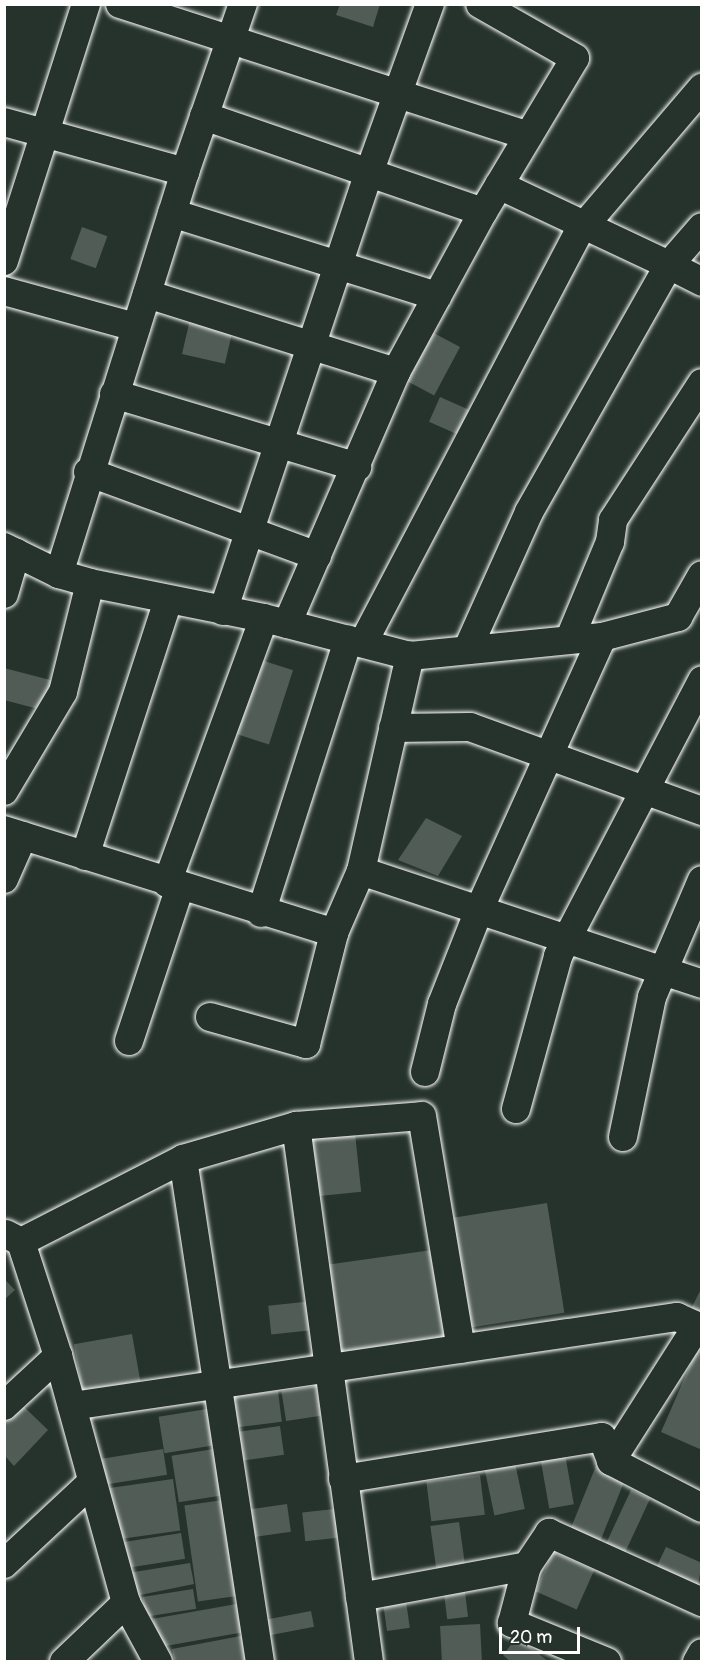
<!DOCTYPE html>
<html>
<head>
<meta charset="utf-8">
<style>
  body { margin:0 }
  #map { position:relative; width:706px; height:1666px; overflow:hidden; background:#26332d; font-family:Pangolin,sans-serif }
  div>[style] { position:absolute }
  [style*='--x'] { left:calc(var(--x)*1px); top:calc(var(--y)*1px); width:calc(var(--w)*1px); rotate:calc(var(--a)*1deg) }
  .building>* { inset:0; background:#515c57; transform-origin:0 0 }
  .roads { filter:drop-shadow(0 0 2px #fff) drop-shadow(0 0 2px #fff) }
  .minor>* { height:28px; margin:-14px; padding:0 14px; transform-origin:14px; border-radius:14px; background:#26332d }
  span { translate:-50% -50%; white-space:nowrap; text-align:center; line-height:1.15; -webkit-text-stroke:6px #26332d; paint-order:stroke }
  .frame { position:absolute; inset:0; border:6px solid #fff; pointer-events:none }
  .scale { position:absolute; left:499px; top:1627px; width:81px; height:27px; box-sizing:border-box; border:3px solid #fff; border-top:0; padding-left:8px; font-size:18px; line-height:21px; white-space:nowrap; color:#fff; -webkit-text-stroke:4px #26332d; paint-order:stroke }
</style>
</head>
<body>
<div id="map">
  <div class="building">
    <i style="clip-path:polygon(340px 4px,380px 4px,373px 27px,336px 15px)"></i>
    <i style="left:82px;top:227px;width:27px;height:34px;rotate:20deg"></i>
    <i style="left:191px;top:315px;width:44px;height:40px;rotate:13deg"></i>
    <i style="left:430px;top:331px;width:34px;height:55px;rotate:28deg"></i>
    <i style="left:440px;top:397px;width:39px;height:27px;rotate:24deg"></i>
    <i style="left:255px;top:658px;width:40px;height:78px;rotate:18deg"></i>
    <i style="clip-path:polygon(4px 668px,54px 681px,46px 711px,4px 700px)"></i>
    <i style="clip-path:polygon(426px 818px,462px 836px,438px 876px,398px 860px)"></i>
    <i style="left:355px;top:1133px;width:59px;height:49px;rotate:84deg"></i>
    <i style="left:547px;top:1203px;width:111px;height:98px;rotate:81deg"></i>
    <i style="left:432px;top:1250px;width:95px;height:106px;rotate:82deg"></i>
    <i style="clip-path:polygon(4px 1279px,15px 1290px,4px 1300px)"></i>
    <i style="clip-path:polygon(702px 1287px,702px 1317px,690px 1311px)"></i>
    <i style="left:313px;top:1301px;width:29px;height:45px;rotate:84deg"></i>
    <i style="left:132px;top:1334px;width:48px;height:59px;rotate:80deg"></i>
    <i style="clip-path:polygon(699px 1345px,702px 1346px,702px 1450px,661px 1432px)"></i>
    <i style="left:316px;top:1386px;width:30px;height:35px;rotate:81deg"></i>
    <i style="left:278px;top:1391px;width:31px;height:47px;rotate:83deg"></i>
    <i style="clip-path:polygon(20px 1403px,48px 1430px,14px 1466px,5px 1456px,5px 1419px)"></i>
    <i style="left:207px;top:1409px;width:37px;height:49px;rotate:81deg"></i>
    <i style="left:280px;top:1426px;width:29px;height:43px;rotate:82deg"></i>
    <i style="left:163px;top:1449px;width:26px;height:62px;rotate:81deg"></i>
    <i style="left:214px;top:1449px;width:47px;height:43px;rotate:81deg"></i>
    <i style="left:565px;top:1454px;width:51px;height:25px;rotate:80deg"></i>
    <i style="left:598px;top:1461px;width:32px;height:80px;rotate:22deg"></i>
    <i style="left:515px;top:1463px;width:47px;height:31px;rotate:78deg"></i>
    <i style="left:480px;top:1475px;width:40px;height:54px;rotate:83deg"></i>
    <i style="left:173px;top:1479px;width:52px;height:64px;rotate:82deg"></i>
    <i style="left:631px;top:1490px;width:21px;height:70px;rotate:25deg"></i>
    <i style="left:223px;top:1500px;width:97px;height:39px;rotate:82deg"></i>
    <i style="left:287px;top:1504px;width:28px;height:38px;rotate:82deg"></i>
    <i style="left:344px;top:1508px;width:29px;height:42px;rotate:84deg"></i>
    <i style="left:459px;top:1522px;width:49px;height:29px;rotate:82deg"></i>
    <i style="left:181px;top:1533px;width:26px;height:67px;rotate:81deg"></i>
    <i style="clip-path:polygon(666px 1547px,702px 1563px,697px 1590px,655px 1570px)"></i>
    <i style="left:553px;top:1552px;width:45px;height:43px;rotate:24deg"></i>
    <i style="clip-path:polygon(190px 1563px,194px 1584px,140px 1595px,128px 1573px)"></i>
    <i style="left:193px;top:1589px;width:20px;height:51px;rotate:81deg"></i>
    <i style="left:465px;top:1592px;width:25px;height:21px;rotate:83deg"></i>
    <i style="left:406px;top:1601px;width:27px;height:23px;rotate:82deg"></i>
    <i style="left:242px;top:1603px;width:29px;height:90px;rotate:80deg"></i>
    <i style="left:311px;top:1611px;width:16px;height:49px;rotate:79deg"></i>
    <i style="left:480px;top:1624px;width:36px;height:40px;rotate:87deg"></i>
    <i style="clip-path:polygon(246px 1635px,251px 1662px,175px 1662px,172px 1649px)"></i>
    <i style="clip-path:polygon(517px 1637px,549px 1662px,511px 1662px,503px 1655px)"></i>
  </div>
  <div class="roads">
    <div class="minor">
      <i style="--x:120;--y:4;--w:429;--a:17.9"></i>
      <i style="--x:204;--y:116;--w:295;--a:19"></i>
      <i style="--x:4;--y:122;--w:188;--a:15.4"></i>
      <i style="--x:499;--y:185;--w:188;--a:25.2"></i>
      <i style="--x:669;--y:265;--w:50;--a:-49"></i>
      <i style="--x:172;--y:213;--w:278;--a:17.4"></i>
      <i style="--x:4;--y:261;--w:270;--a:-72.3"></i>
      <i style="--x:4;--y:291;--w:137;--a:15.3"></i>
      <i style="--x:147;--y:294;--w:261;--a:17.4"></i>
      <i style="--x:114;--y:394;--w:254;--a:16.7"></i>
      <i style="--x:88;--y:472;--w:244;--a:20.1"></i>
      <i style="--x:4;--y:547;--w:61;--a:26.1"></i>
      <i style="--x:59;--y:574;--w:32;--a:16"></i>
      <i style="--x:90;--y:583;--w:177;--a:11.4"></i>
      <i style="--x:264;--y:618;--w:151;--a:14.6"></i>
      <i style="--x:410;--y:656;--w:193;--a:-5.7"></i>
      <i style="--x:602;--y:637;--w:79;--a:-14.7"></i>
      <i style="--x:678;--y:617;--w:48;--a:-60.3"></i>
      <i style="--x:59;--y:574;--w:421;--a:-72.6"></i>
      <i style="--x:185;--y:172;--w:178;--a:-71"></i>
      <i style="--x:4;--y:594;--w:43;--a:-73.7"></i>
      <i style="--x:223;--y:611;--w:462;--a:-71.6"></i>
      <i style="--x:369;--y:173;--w:180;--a:-70.2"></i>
      <i style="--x:287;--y:624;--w:275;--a:-66.6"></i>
      <i style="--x:396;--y:372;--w:182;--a:-61.5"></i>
      <i style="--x:483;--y:212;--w:179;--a:-59.1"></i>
      <i style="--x:575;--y:58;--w:109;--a:-150.4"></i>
      <i style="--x:570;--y:638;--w:104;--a:-67.4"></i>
      <i style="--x:610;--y:542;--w:22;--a:-82"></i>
      <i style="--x:613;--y:520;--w:163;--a:-57"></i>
      <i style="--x:363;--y:643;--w:463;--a:-62.3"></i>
      <i style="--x:578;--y:233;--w:191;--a:-49.5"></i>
      <i style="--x:468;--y:648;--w:149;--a:-65.8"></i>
      <i style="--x:529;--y:512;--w:284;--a:-60.5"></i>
      <i style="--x:669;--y:265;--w:37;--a:27"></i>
      <i style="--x:393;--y:728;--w:77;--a:-0.7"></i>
      <i style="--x:470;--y:727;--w:247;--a:19.9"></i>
      <i style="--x:4;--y:791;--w:115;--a:-59.2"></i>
      <i style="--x:63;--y:692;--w:112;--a:-76.1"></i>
      <i style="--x:4;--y:830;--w:346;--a:17.3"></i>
      <i style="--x:85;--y:856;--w:269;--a:-72"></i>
      <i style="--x:361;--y:871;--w:359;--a:18.3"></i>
      <i style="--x:4;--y:879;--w:47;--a:-66.2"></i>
      <i style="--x:167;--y:883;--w:282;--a:-69.9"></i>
      <i style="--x:261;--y:913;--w:287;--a:-72.3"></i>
      <i style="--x:210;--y:1017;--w:100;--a:15.7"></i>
      <i style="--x:306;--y:1044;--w:114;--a:-75.8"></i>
      <i style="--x:334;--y:933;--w:68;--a:-66.5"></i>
      <i style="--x:361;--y:871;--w:221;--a:-77.2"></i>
      <i style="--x:129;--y:1041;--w:162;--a:-71.7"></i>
      <i style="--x:425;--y:1072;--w:70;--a:-76"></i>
      <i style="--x:442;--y:1004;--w:101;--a:-68.5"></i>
      <i style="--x:479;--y:910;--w:299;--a:-65.7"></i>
      <i style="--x:516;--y:1109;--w:159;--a:-74.6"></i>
      <i style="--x:558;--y:956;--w:311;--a:-62.4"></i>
      <i style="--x:296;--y:1126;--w:541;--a:82.24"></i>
      <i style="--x:623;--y:1137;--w:143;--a:-78.3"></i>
      <i style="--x:652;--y:997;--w:127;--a:-66.9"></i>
      <i style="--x:183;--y:1159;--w:509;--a:81.3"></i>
      <i style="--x:6;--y:1234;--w:17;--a:28"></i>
      <i style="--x:21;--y:1242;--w:120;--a:72"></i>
      <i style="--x:58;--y:1356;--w:256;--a:74.6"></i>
      <i style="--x:126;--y:1603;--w:67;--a:61.5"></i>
      <i style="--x:21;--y:1242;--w:182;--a:-27.1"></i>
      <i style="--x:183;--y:1159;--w:118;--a:-16.3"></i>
      <i style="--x:296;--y:1126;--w:126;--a:-4.5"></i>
      <i style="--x:422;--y:1116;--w:236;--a:80.5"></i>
      <i style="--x:4;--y:1406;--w:74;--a:-42.8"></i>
      <i style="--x:72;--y:1406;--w:612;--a:-8.37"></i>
      <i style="--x:677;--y:1317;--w:22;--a:24"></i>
      <i style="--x:697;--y:1326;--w:160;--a:122.5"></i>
      <i style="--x:343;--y:1479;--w:262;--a:-9.2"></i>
      <i style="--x:602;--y:1437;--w:26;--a:69"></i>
      <i style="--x:611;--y:1461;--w:102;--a:27.3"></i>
      <i style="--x:4;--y:1564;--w:120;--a:-43"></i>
      <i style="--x:360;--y:1597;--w:170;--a:-10.5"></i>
      <i style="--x:64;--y:1662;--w:86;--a:-43.6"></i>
      <i style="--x:607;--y:1662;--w:103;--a:-157.7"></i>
      <i style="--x:512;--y:1623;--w:59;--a:-75.3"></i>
      <i style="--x:527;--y:1566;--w:40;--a:-56"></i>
      <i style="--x:549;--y:1533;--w:168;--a:24.3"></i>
      <i style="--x:697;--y:1662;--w:10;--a:-61"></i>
    </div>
  </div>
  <div class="frame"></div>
  <div class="scale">20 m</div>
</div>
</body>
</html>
